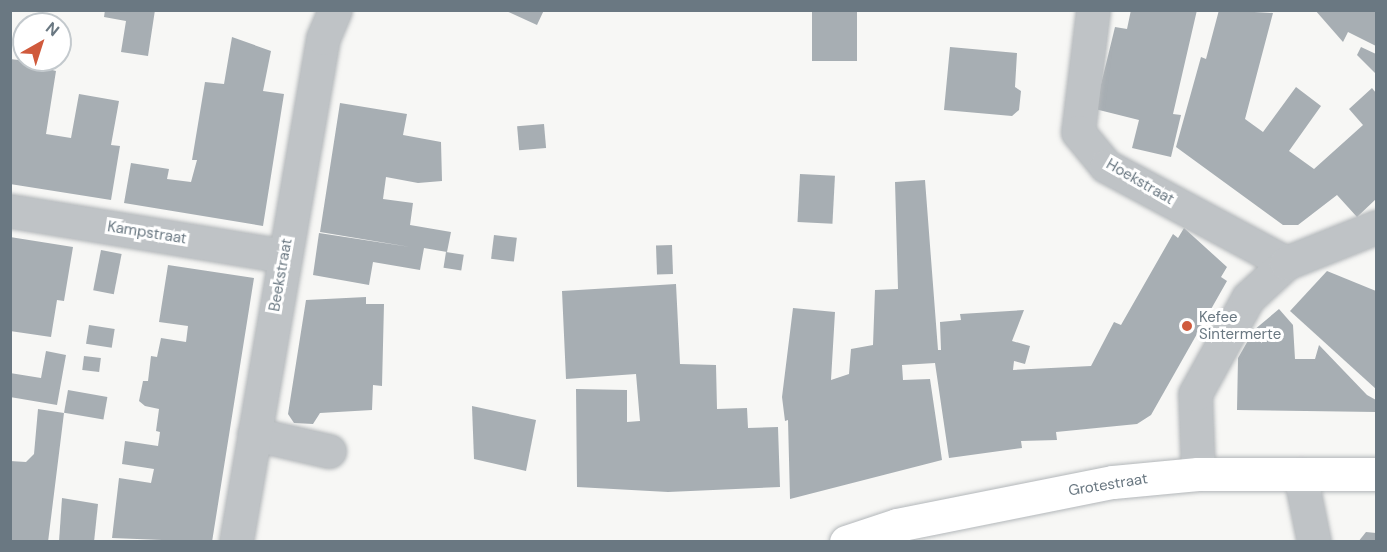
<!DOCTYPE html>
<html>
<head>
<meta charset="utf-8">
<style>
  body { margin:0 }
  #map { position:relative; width:1387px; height:552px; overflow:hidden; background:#f7f7f5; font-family:"DM Sans",sans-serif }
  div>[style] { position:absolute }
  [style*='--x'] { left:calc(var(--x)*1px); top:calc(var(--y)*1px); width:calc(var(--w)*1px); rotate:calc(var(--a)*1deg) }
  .building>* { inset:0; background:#a7aeb3; transform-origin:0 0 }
  .roads { filter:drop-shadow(0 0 2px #b3b7ba) drop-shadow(0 0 2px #b3b7ba) }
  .minor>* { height:33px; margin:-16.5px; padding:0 16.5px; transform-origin:16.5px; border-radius:16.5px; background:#bfc3c6 }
  .major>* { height:33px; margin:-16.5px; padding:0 16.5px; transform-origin:16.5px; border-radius:16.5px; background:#fff }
  .dots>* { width:16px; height:16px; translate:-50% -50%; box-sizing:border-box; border:3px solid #fff; border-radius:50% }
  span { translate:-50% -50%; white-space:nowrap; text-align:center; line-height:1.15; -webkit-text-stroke:6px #fff; paint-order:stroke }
  .street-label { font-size:15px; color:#6a7882 }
  .poi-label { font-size:15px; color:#6a7882 }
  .left { translate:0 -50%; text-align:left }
  .frame { position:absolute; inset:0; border:12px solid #6a7882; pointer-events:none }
  .north { position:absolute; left:12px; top:12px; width:60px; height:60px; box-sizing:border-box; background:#fff; border:2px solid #c3c9cd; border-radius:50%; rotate:39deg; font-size:16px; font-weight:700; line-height:24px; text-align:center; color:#6a7882 }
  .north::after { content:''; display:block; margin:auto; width:21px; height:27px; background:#d05a3c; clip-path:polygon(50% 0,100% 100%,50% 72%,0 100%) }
</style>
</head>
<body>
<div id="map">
  <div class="building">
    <i style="clip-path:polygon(105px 10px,155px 10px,148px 56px,121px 52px,126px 21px,104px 17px)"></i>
    <i style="clip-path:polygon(504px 10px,544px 10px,537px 25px)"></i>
    <i style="left:812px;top:10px;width:45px;height:51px"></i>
    <i style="clip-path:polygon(1131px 10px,1197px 10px,1173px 114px,1181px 115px,1171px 157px,1132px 148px,1139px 120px,1095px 109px,1115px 27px,1127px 29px)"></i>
    <i style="clip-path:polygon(1219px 10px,1273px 13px,1245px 119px,1263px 132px,1296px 87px,1321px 106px,1289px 151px,1314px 169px,1363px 125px,1349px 109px,1372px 88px,1376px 93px,1376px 199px,1357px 217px,1337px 195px,1298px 225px,1283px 225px,1176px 147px,1201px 57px,1206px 59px)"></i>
    <i style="clip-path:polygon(1315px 10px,1376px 10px,1376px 46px,1348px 32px,1343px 42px)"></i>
    <i style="clip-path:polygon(232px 37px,271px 51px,263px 91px,284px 94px,263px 226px,124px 203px,131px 163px,169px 169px,167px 179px,191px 182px,197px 160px,192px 160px,205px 82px,224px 84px)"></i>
    <i style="clip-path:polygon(950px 47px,1017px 53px,1015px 87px,1021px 91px,1019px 110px,1012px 116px,944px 110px)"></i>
    <i style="clip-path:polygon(1361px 47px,1376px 54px,1376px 74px,1357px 55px)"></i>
    <i style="clip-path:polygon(10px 59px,43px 63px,41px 67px,56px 71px,46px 134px,71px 138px,79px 94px,119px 101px,111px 145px,120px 146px,111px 200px,10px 184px)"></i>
    <i style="clip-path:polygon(340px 103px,407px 114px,403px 135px,441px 142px,442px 181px,418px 183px,386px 177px,383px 199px,413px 203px,410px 225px,451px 232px,447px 252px,424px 248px,420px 270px,373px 262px,369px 285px,313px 275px,319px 233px,410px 247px,320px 232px)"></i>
    <i style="left:544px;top:124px;width:24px;height:27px;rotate:85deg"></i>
    <i style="left:800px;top:174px;width:35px;height:48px;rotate:3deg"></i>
    <i style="clip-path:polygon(925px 180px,938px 350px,941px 350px,940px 322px,961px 320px,960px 314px,1024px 310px,1012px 341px,1030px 346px,1025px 364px,1014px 361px,1013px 370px,1091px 366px,1114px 322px,1121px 325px,1173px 234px,1178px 238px,1184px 228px,1227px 267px,1221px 277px,1227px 281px,1151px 415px,1137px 424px,1056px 432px,1057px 440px,1021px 441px,1022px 448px,949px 458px,935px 363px,902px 365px,903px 380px,930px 379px,942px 460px,790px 499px,788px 420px,785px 421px,782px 397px,793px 308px,835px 312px,831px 380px,849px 374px,851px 349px,873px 345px,875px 290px,898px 289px,895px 182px)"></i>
    <i style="left:494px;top:235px;width:23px;height:24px;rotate:7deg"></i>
    <i style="clip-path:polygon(10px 237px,73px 247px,64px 301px,57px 300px,51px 337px,10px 331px)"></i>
    <i style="left:672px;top:245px;width:29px;height:16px;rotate:88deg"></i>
    <i style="left:101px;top:250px;width:21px;height:41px;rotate:11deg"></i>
    <i style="left:446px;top:252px;width:18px;height:16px;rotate:9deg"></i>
    <i style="clip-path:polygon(168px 265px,254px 278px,212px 542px,112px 538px,119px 478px,151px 483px,154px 469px,122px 464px,125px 441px,158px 446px,160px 432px,156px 431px,159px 409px,145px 406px,139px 401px,143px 381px,148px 381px,151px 356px,157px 357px,161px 338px,186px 342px,188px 326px,159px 322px)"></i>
    <i style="clip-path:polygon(1327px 271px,1376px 291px,1376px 389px,1290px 311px)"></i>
    <i style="clip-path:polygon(676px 284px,680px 364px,716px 365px,717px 409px,747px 408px,748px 428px,778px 427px,780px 487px,668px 492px,577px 487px,576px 389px,627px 390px,627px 422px,640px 421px,636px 374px,566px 379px,562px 291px)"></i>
    <i style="clip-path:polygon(366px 297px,366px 304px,384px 304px,382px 386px,373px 385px,372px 410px,320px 413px,313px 424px,294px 423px,288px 414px,306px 300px)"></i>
    <i style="clip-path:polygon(1279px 309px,1293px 325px,1295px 359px,1315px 359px,1319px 345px,1367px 395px,1376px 400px,1376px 412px,1237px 410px,1238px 358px,1254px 330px)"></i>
    <i style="left:89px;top:325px;width:26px;height:19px;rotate:9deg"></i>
    <i style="clip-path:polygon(46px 351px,66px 355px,57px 405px,10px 397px,10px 373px,41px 378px)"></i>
    <i style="left:84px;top:356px;width:17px;height:14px;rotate:7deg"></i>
    <i style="left:68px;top:390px;width:40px;height:23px;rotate:10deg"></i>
    <i style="clip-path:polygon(472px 406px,536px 420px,526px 471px,474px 459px)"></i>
    <i style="clip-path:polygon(38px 409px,64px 413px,48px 542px,10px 542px,10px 461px,26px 462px,34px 454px)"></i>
    <i style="clip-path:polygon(62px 498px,98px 504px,94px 542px,59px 542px)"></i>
    <i style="clip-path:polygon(1366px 532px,1376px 533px,1376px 542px,1358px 542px)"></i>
  </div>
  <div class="roads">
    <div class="minor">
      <i style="--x:1093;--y:10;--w:123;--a:97"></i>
      <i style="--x:1078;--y:132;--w:44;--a:50.5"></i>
      <i style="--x:1106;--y:166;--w:204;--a:28.3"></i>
      <i style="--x:10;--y:211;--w:278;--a:9.3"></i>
      <i style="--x:254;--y:434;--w:77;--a:12.8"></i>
      <i style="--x:1198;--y:474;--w:80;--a:-92.1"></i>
      <i style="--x:1195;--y:394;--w:110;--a:-61.1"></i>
      <i style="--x:1248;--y:298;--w:52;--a:-42.6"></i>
      <i style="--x:1286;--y:263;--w:97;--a:-21.8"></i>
      <i style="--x:1300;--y:474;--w:69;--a:78.4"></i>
      <i style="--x:236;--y:542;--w:511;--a:-80.21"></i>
      <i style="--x:323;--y:38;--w:30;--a:-67"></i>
    </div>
    <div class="major">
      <i style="--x:846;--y:542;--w:54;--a:-18.4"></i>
      <i style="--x:897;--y:525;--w:220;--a:-11.3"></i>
      <i style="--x:1113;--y:482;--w:85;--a:-5.4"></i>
      <i style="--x:1198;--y:474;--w:178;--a:0"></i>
    </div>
  </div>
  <div class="dots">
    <i style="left:1187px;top:326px;background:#d05a3c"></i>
  </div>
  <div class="street-label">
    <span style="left:1140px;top:182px;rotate:30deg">Hoekstraat</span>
    <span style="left:147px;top:233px;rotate:9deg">Kampstraat</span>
    <span style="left:281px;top:275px;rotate:-80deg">Beekstraat</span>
    <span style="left:1108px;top:485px;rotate:-9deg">Grotestraat</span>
  </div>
  <div class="poi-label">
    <span class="left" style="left:1199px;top:326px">Kefee<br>Sintermerte</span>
  </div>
  <div class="frame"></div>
  <div class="north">N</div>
</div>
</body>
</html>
